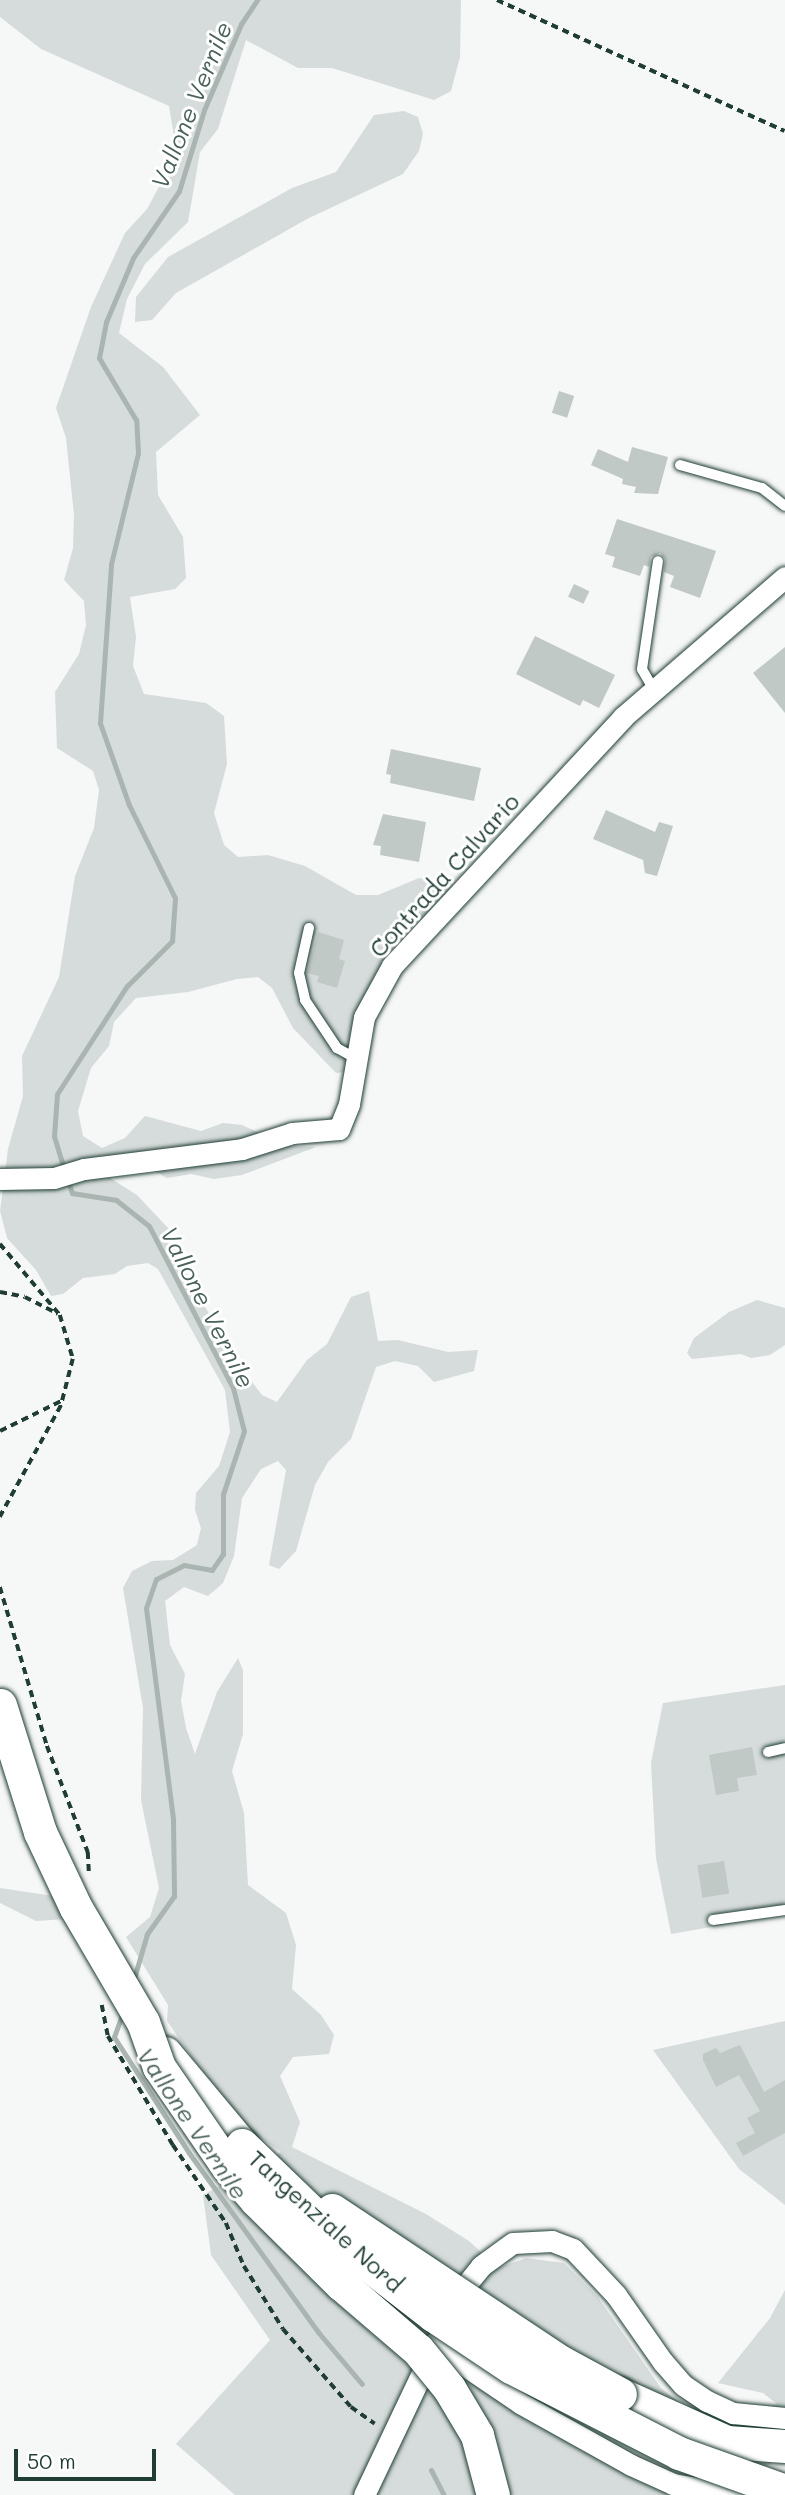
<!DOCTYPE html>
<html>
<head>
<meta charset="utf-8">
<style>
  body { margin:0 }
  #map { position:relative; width:785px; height:2495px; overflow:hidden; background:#f6f7f7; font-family:Mali,sans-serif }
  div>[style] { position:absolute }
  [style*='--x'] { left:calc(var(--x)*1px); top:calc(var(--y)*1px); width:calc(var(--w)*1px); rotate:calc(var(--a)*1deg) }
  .green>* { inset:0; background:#d6dcdb }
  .stream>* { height:5px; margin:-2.5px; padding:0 2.5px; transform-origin:2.5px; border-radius:2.5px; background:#aab5b1 }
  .building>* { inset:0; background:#c0c9c6; transform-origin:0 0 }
  .path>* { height:3.5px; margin-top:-1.75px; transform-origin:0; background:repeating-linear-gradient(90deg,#1f3d34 0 7px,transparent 0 12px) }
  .roads { filter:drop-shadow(0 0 2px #1f3d34) drop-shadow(0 0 2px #1f3d34) }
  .lane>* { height:10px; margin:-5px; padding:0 5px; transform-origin:5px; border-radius:5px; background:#fff }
  .street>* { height:21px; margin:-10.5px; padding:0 10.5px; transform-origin:10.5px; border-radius:10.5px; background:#fff }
  .primary>* { height:33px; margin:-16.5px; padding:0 16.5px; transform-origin:16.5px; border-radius:16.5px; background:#fff }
  .bridges { filter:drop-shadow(0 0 2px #1f3d34) drop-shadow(0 0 2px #1f3d34) }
  .primary-bridge>* { height:33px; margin:-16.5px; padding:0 16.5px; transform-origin:16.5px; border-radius:16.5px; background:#fff }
  span { translate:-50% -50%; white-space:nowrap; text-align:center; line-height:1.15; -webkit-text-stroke:6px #fff; paint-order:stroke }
  .street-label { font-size:23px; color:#1f3d34 }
  .water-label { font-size:24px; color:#49615a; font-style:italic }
  .scale { position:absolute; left:14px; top:2449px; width:142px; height:32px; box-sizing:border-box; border:4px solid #1f3d34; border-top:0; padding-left:9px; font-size:21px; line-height:24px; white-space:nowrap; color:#1f3d34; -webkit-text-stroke:5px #fff; paint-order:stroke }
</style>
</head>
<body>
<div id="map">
  <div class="green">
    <i style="clip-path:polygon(0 0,461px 0,460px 57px,451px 91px,434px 100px,332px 68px,298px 68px,246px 40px,218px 129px,200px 152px,188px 222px,145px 264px,127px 299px,119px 333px,163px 367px,200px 415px,156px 452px,158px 495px,183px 537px,186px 578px,175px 589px,130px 597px,136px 637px,133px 666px,144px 694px,206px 703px,224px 716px,227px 764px,214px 813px,224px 845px,238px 857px,268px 855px,305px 866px,356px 895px,378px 895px,419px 878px,453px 883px,442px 900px,399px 939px,377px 972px,347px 1072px,336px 1073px,293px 1028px,272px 988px,258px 977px,237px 979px,188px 992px,136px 998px,114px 1022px,109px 1046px,91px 1068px,78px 1111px,83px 1136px,102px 1148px,125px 1138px,145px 1116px,201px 1131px,223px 1123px,242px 1125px,287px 1146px,316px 1147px,242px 1175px,214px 1179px,191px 1174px,167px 1178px,123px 1154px,107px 1176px,137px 1195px,169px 1229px,183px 1267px,233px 1357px,262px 1395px,277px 1402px,307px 1360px,327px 1344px,351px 1297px,369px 1291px,378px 1341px,398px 1340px,448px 1352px,478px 1350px,474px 1371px,434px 1382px,418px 1366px,395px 1361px,376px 1367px,351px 1439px,328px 1462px,315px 1485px,296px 1551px,279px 1569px,269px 1565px,286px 1470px,278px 1461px,261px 1469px,242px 1498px,234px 1556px,223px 1583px,208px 1596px,184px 1587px,165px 1601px,170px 1645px,185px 1674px,181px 1701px,186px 1728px,195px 1754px,217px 1692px,238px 1658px,243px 1670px,243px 1734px,232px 1771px,244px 1813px,248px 1885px,286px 1913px,296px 1945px,292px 1989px,321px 2015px,334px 2035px,329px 2054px,293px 2057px,280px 2076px,300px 2122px,292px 2147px,426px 2214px,469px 2241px,498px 2268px,526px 2258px,564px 2263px,597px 2296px,661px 2388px,686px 2408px,733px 2416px,777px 2404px,763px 2393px,718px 2383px,770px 2318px,785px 2290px,785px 2436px,779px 2456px,733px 2495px,235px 2495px,176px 2444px,270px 2340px,211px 2255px,203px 2195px,281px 2152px,251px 2131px,194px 2060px,167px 2021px,168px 2005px,126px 1937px,150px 1917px,159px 1888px,141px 1800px,143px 1708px,123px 1588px,132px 1571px,152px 1561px,173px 1560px,197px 1545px,201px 1528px,195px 1510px,196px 1493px,219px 1466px,230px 1432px,225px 1390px,158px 1269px,148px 1263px,127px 1266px,115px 1274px,83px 1278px,63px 1294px,51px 1296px,36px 1270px,7px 1238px,0 1211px,8px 1149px,23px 1096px,22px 1056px,59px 977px,75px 876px,94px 828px,99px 790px,93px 771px,57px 748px,55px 692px,79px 654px,86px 625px,84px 601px,64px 580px,73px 548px,74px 515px,66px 438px,56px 408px,91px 307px,125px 233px,147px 209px,166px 174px,175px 143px,169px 106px,41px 49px,0 17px)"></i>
    <i style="clip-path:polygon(404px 111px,418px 117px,423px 134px,419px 151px,403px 174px,307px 219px,176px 293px,152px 320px,135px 322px,136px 297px,168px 257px,292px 188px,336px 172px,374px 115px)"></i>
    <i style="clip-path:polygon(757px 1300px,785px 1308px,785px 1345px,770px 1355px,751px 1358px,741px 1354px,692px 1359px,687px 1353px,694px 1338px,729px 1312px)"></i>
    <i style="clip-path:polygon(785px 1685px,785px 1914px,671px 1934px,656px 1858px,651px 1763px,663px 1703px)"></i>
    <i style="clip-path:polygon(0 1888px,60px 1897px,68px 1919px,36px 1921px,0 1903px)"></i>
    <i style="clip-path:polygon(785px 2021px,785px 2205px,739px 2169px,653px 2050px)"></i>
  </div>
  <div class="stream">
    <i style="--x:64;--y:1169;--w:34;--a:-107"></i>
    <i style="--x:54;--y:1136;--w:42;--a:-85.9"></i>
    <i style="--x:57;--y:1094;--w:129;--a:-57.1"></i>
    <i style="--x:127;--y:986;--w:64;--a:-45"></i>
    <i style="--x:172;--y:941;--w:43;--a:-86"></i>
    <i style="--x:175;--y:898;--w:104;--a:-116.3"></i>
    <i style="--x:129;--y:805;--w:87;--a:-109.5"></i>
    <i style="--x:100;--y:723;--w:159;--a:-86"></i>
    <i style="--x:111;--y:564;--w:114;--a:-76.3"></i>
    <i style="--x:138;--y:453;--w:33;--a:-93"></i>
    <i style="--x:136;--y:420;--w:72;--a:-120.8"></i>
    <i style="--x:99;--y:358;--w:37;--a:-79"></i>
    <i style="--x:106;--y:322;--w:69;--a:-67.1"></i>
    <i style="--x:133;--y:258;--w:81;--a:-55.5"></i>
    <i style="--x:179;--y:191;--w:85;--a:-72.8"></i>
    <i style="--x:204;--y:110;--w:94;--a:-66.7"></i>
    <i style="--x:241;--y:24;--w:29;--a:-56"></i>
    <i style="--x:67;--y:1179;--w:15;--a:70"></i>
    <i style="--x:72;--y:1193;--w:45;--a:9"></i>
    <i style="--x:116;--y:1200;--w:42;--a:38.2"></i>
    <i style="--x:149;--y:1226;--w:182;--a:62.6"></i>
    <i style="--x:233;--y:1388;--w:44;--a:75.7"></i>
    <i style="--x:244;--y:1431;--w:66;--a:108.4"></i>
    <i style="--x:223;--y:1494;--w:60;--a:90"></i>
    <i style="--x:223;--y:1554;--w:19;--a:125"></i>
    <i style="--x:212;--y:1570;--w:28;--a:-170"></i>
    <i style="--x:184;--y:1565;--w:31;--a:153"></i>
    <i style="--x:156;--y:1579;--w:31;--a:109"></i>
    <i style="--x:146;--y:1608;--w:214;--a:82.7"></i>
    <i style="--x:173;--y:1820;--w:76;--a:89.2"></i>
    <i style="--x:174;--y:1896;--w:47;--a:125.4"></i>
    <i style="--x:147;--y:1934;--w:50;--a:106.3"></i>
    <i style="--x:123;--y:2012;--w:27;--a:110"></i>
    <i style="--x:114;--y:2037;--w:138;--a:57.1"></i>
    <i style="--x:189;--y:2153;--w:221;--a:54.2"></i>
    <i style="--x:318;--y:2332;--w:68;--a:49.8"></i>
    <i style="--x:431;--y:2470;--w:28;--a:63"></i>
  </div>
  <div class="building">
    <i style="left:559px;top:391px;width:16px;height:23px;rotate:18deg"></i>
    <i style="clip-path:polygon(632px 447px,668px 457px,658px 494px,634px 493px,636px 487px,622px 484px,623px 479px,591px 465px,598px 449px,628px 462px)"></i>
    <i style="clip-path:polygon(617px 519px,716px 551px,700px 598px,670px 587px,674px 576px,664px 572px,665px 559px,660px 553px,651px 557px,649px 567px,644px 565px,640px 576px,612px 567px,615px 557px,605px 554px)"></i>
    <i style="left:574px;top:584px;width:17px;height:14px;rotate:25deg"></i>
    <i style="clip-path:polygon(535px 636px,615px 675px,599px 708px,583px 700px,580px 706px,516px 674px)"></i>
    <i style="clip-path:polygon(785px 647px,785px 713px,753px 673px)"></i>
    <i style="clip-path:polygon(391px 749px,481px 768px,474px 801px,390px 783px,391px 775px,386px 774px)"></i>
    <i style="clip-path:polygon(606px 810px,655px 832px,659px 822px,673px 826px,657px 876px,645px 873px,643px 860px,593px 839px)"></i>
    <i style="clip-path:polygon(383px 814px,426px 822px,419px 862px,380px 855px,381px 846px,373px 845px)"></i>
    <i style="clip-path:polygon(318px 932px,344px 940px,339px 959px,345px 961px,337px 988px,317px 982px,319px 976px,307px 973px)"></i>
    <i style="clip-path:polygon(752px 1747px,757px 1775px,737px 1778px,739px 1791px,716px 1795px,709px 1755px)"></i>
    <i style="left:724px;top:1861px;width:33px;height:27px;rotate:81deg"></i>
    <i style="clip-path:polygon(740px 2045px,764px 2092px,785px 2080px,785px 2133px,743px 2156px,736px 2143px,755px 2133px,747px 2118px,760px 2111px,739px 2075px,716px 2087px,703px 2060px,703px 2054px,716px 2048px,720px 2053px)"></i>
  </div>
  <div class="path">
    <i style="--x:497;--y:0;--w:316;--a:24.5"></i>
    <i style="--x:0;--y:1244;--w:93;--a:49.8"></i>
    <i style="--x:60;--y:1315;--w:46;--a:73.5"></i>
    <i style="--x:73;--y:1359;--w:49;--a:104.3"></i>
    <i style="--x:61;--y:1406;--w:127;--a:118.8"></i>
    <i style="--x:0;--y:1292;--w:25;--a:11"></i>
    <i style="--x:25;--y:1297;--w:37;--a:27"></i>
    <i style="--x:0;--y:1431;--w:68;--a:-26.2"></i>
    <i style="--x:0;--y:1587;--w:166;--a:73.5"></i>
    <i style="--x:47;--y:1746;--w:114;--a:68.9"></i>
    <i style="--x:88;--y:1852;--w:20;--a:87"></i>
    <i style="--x:102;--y:2005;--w:32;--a:79"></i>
    <i style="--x:108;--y:2036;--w:127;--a:59.2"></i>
    <i style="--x:173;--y:2145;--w:94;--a:55.8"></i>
    <i style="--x:226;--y:2223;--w:47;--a:67.3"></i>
    <i style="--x:244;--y:2266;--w:74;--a:58.2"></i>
    <i style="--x:283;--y:2329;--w:103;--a:48.9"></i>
    <i style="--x:351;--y:2407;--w:29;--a:35"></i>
  </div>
  <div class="roads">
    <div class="lane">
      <i style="--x:680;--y:465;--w:85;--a:15.7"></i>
      <i style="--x:762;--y:488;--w:29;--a:38"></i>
      <i style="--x:654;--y:690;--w:24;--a:-120"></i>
      <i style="--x:642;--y:669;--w:109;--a:-81.6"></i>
      <i style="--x:309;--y:928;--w:46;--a:102.5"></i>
      <i style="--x:299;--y:973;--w:28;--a:77"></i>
      <i style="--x:305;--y:1000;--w:58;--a:56.3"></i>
      <i style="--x:337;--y:1048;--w:21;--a:29"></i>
      <i style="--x:768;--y:1752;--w:17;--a:-13"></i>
      <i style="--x:713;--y:1920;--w:73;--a:-7.9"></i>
    </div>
    <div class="street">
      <i style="--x:0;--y:1179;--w:54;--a:-1.1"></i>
      <i style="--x:54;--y:1178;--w:31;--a:-17"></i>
      <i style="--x:84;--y:1169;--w:159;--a:-7.2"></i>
      <i style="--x:242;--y:1149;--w:52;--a:-17.7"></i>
      <i style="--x:292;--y:1133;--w:47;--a:-4.9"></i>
      <i style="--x:339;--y:1129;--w:27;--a:-68"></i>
      <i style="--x:349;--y:1104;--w:88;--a:-80.2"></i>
      <i style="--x:364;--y:1017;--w:58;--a:-61.2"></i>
      <i style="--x:392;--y:966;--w:340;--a:-47.1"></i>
      <i style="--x:623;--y:717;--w:214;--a:-40.8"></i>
      <i style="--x:433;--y:2344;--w:105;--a:34.1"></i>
      <i style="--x:520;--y:2403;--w:127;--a:29.2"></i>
      <i style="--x:631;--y:2465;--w:46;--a:24.3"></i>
      <i style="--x:673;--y:2484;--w:50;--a:9.3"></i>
      <i style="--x:722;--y:2492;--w:30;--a:-2"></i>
      <i style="--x:364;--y:2495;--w:226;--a:-64.6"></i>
      <i style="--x:461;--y:2291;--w:32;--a:-51"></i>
      <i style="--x:481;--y:2266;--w:39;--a:-36"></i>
      <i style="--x:513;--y:2243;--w:39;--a:-3"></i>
      <i style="--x:552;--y:2241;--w:22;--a:21"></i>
      <i style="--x:573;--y:2249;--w:63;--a:46.9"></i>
      <i style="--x:616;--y:2295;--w:82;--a:55"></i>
      <i style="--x:663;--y:2362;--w:30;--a:49"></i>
      <i style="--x:683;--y:2385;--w:29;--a:34"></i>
      <i style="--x:707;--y:2401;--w:29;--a:25"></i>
      <i style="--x:733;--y:2413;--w:52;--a:5.5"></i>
    </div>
    <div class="primary">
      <i style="--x:165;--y:2053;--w:120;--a:50.1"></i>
      <i style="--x:620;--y:2394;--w:117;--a:24.2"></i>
      <i style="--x:727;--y:2442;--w:58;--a:3.9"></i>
    </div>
  </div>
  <div class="bridges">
    <div class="primary-bridge">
      <i style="--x:0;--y:1705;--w:133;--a:72.5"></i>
      <i style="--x:40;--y:1832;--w:84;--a:64.7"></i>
      <i style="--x:76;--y:1908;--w:132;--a:59.6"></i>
      <i style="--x:143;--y:2022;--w:48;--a:70.4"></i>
      <i style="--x:159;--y:2067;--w:120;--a:55.5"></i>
      <i style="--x:227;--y:2166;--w:45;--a:49.5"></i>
      <i style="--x:256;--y:2200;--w:120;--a:44.7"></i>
      <i style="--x:341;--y:2284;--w:101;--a:40.6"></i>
      <i style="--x:418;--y:2350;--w:49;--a:50.8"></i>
      <i style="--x:449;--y:2388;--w:55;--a:59.2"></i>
      <i style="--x:477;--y:2435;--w:62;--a:75.1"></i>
      <i style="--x:242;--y:2145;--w:161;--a:44"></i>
      <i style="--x:358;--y:2257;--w:95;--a:37.7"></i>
      <i style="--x:433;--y:2315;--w:94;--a:33.7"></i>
      <i style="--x:511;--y:2367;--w:189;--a:27.1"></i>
      <i style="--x:679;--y:2453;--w:113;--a:19.7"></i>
      <i style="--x:332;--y:2210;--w:275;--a:33.6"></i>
      <i style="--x:561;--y:2362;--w:67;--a:28.5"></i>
    </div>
  </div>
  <div class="street-label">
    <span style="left:444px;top:875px;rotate:-48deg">Contrada Calvario</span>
    <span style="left:326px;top:2221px;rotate:42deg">Tangenziale Nord</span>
  </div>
  <div class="water-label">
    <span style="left:191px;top:105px;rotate:-68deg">Vallone Vernile</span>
    <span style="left:208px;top:1307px;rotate:63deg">Vallone Vernile</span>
    <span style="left:193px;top:2123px;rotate:56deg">Vallone Vernile</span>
  </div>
  <div class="scale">50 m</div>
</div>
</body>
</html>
